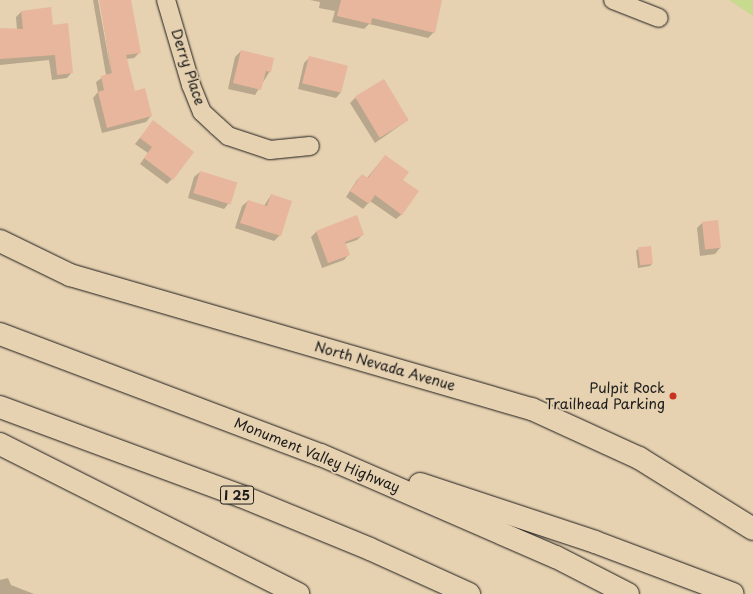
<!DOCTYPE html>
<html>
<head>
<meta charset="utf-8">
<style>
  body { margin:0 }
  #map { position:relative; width:753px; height:594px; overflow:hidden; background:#e6d1b0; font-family:"Playpen Sans",sans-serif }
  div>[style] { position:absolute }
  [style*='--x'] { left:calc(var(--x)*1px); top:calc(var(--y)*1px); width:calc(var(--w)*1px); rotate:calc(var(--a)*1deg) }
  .green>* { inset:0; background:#c7da8e }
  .shadow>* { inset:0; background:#0003 }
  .building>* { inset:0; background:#e8b69c; transform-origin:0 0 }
  .roads { filter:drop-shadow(0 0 1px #1c1c1c) drop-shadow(0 0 1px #1c1c1c) }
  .minor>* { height:18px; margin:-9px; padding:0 9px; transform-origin:9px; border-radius:9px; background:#e6d1b0 }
  .secondary>* { height:22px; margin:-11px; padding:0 11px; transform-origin:11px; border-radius:11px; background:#e6d1b0 }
  .motorway>* { height:22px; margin:-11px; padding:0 11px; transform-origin:11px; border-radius:11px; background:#e6d1b0 }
  .dots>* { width:11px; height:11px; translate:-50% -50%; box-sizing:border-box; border:2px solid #e6d1b0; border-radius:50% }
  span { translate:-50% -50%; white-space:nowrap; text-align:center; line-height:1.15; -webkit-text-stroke:3.5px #e6d1b0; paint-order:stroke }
  .shield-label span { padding:1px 3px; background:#e6d1b0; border:1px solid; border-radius:3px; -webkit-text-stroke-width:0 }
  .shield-label { font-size:13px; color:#1c1c1c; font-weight:700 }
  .street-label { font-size:14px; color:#1c1c1c }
  .poi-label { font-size:14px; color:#1c1c1c }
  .right { translate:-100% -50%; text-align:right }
</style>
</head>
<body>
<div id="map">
  <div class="green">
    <i style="clip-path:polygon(729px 0,753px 0,753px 16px)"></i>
  </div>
  <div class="shadow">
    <i style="clip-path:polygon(93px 0,98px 0,112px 78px,100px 0,130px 0,140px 52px,134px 58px,126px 59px,134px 92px,144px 90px,151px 116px,146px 122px,102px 133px,93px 98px,98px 92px,96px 82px,106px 75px)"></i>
    <i style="clip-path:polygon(310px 0,441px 0,434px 32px,428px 38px,369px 24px,364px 29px,332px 22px,335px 11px,319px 8px,320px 2px)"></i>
    <i style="clip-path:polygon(21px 12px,52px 26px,72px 72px,67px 78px,52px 80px,49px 60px,0 65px,0 29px,17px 30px,16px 17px)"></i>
    <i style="clip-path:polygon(241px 51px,270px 71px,255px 95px,228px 89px,235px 57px)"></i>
    <i style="clip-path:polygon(309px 58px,347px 66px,341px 92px,336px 98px,298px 89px,304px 63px)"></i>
    <i style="clip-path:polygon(355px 98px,408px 120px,375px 143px,350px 103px)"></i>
    <i style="clip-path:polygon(153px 122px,172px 179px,167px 184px,140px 164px,148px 153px,135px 144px)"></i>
    <i style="clip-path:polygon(385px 156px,402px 181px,402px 214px,396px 219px,370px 201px,363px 209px,346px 197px,357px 180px,362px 175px,367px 178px)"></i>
    <i style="clip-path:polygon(200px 172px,229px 203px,224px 209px,188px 198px,194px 177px)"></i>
    <i style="clip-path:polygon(271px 195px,280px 235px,274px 241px,235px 228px,242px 206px,248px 201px,264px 206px)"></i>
    <i style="clip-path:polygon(702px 223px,720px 248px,715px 254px,700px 256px,697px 228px)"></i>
    <i style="clip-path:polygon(316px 232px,363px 234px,357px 240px,345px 244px,349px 254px,344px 260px,322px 268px,311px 237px)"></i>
    <i style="clip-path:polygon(638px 249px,652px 264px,650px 266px,638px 268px,636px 251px)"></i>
    <i style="clip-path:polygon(8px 578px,11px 585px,34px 594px,0 594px,0 580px)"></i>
  </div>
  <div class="building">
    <i style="clip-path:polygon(99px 0,131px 0,141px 53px,126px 55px,135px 91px,145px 88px,152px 116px,107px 128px,98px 92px,104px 90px,101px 76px,112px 73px)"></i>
    <i style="clip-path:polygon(341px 0,442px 0,435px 33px,372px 18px,371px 24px,337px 16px)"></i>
    <i style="clip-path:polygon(51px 7px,53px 25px,68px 23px,73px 73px,57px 75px,55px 55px,0 59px,0 28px,23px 29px,21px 11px)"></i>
    <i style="clip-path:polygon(241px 50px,274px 58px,271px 72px,266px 71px,261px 90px,233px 83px)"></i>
    <i style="left:309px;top:56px;width:40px;height:28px;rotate:14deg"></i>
    <i style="left:384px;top:79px;width:48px;height:34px;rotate:59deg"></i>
    <i style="clip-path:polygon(153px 120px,194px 152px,173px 180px,144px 158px,152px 147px,140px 138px)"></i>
    <i style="clip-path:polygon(385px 155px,409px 172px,403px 180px,419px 191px,402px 215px,375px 195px,369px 204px,350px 191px,362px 174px,368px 178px)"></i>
    <i style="left:200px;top:171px;width:39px;height:23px;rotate:17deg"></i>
    <i style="clip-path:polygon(271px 194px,292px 201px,281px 236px,240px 223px,248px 200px,267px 206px)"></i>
    <i style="clip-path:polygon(357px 215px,364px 235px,345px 242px,350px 255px,328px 263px,316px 231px)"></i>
    <i style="left:718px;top:220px;width:28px;height:16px;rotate:84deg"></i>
    <i style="left:651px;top:246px;width:18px;height:13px;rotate:84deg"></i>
  </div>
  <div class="roads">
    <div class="minor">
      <i style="--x:166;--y:0;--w:89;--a:73.6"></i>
      <i style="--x:191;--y:85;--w:29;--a:68"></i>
      <i style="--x:202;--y:112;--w:21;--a:43"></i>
      <i style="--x:217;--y:126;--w:15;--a:42"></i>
      <i style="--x:228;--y:136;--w:44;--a:18.4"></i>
      <i style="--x:270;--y:150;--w:40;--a:-5.7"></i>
      <i style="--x:613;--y:0;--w:49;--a:21.4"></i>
    </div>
    <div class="secondary">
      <i style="--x:0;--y:241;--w:78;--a:25.9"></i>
      <i style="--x:70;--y:275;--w:481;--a:16.2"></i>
      <i style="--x:532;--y:409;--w:118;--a:24.6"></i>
      <i style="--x:639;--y:458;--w:134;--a:31.9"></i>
    </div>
    <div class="motorway">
      <i style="--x:0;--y:334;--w:343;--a:20.7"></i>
      <i style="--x:321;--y:455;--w:256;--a:23.5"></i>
      <i style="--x:556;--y:557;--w:81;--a:27.2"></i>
      <i style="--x:0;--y:407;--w:257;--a:20.3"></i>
      <i style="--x:241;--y:496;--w:139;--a:22.3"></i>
      <i style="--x:370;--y:549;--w:109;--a:24.4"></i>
      <i style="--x:0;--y:444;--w:334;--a:26.7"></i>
      <i style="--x:420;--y:484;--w:184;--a:18.3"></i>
      <i style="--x:595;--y:542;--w:147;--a:20.6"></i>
    </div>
  </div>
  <div class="dots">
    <i style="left:673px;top:396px;background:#c8321e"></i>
  </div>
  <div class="shield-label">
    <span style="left:237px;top:495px">I 25</span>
  </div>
  <div class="street-label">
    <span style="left:188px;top:67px;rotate:72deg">Derry Place</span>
    <span style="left:385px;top:366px;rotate:16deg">North Nevada Avenue</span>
    <span style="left:317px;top:455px;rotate:22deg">Monument Valley Highway</span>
  </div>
  <div class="poi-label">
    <span class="right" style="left:665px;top:396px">Pulpit Rock<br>Trailhead Parking</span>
  </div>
</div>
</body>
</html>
